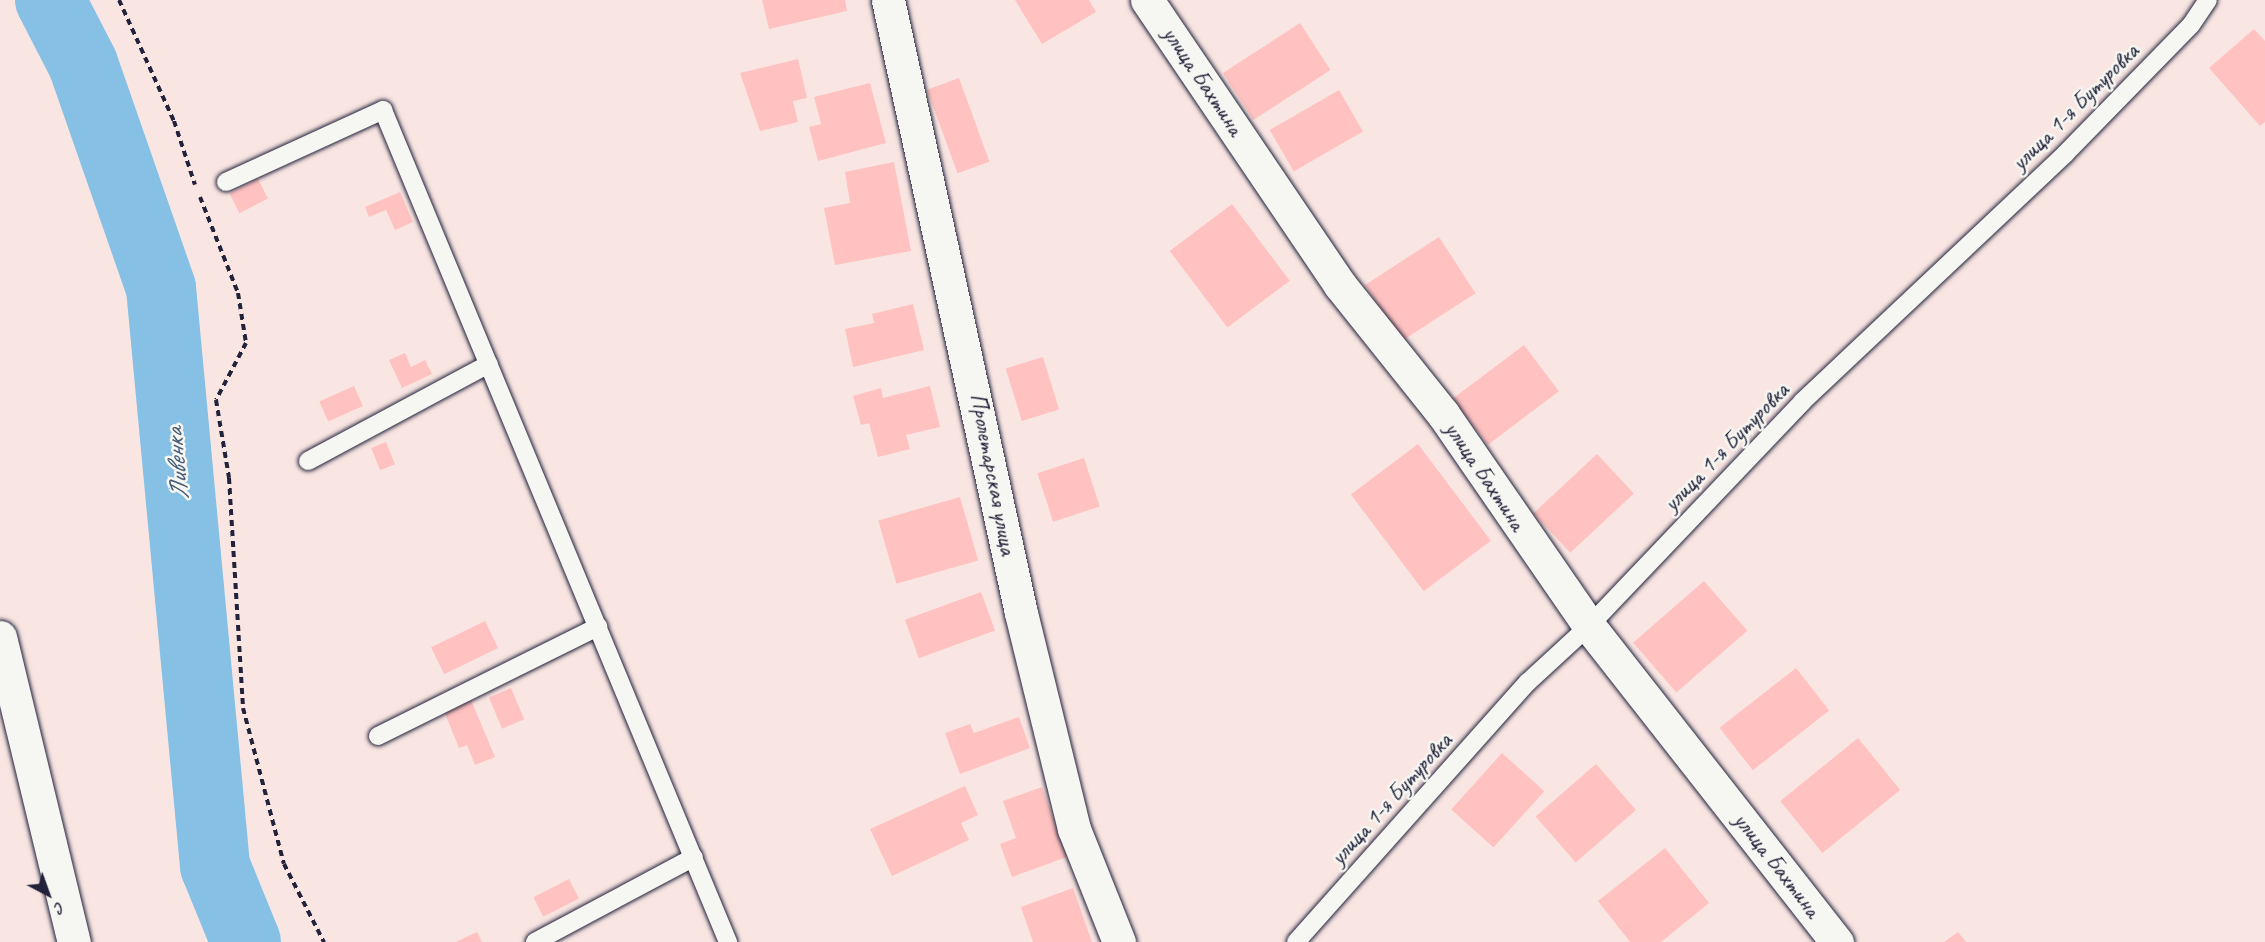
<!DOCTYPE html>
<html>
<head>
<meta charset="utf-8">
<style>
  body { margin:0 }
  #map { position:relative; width:2265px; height:942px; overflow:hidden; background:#f9e6e3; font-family:Caveat,sans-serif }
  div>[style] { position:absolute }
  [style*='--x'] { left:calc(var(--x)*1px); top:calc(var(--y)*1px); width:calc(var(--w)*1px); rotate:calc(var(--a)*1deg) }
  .river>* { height:70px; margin:-35px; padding:0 35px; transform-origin:35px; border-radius:35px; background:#86c1e5 }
  .building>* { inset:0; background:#ffc2c0; transform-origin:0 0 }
  .path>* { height:4px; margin-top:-2px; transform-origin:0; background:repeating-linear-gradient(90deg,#22223b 0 6px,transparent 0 10.5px) }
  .roads { filter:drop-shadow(0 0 2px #22223b) drop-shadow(0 0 2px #22223b) }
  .lane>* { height:18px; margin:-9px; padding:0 9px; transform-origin:9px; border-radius:9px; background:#f6f6f2 }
  .street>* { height:33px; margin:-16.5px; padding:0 16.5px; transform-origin:16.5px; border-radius:16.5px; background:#f6f6f2 }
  span { translate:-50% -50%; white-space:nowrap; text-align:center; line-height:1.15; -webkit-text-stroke:5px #f6f6f2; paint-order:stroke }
  .street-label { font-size:24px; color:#22223b }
  .water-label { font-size:26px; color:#455a76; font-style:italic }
  .north { position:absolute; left:18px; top:864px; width:60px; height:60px; -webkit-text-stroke:4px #f6f6f2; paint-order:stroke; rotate:139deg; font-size:16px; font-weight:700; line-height:24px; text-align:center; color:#22223b }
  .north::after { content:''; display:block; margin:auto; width:21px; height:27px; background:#22223b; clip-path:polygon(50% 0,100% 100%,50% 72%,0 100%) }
</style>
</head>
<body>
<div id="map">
  <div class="river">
    <i style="--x:50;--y:0;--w:72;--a:62.7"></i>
    <i style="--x:83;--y:64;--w:237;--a:70.8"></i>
    <i style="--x:161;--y:288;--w:581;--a:84.66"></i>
    <i style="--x:215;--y:866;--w:82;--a:67.8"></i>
  </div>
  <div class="building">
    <i style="clip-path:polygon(762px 0,845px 0,847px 11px,769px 29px)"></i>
    <i style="clip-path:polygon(1015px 0,1089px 0,1096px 12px,1042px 44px)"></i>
    <i style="left:1300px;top:23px;width:56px;height:92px;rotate:57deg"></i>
    <i style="clip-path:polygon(2254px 29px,2265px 41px,2265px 122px,2260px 126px,2209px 68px)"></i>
    <i style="clip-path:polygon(798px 59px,807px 98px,793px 101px,798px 122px,760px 131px,740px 73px)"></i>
    <i style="left:959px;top:78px;width:89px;height:34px;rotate:70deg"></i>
    <i style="clip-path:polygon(870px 83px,886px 143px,818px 161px,809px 127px,821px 124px,814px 97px)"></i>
    <i style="left:1339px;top:90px;width:48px;height:80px;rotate:60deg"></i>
    <i style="clip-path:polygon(894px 162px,911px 251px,835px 265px,824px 208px,850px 203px,845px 172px)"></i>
    <i style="left:258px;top:179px;width:22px;height:32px;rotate:63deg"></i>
    <i style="clip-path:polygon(400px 192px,413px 222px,395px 230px,386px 210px,369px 217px,365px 207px)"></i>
    <i style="left:1232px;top:204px;width:96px;height:78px;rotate:53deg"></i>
    <i style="left:1439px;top:237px;width:67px;height:88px;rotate:57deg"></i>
    <i style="clip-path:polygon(913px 304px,924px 350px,853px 367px,845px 329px,874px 323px,872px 314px)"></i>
    <i style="left:1524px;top:345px;width:58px;height:89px;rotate:53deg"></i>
    <i style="clip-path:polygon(405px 353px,411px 367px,425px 360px,432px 374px,402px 388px,389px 360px)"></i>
    <i style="left:1043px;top:357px;width:55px;height:39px;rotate:73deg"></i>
    <i style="left:354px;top:386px;width:22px;height:38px;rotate:66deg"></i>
    <i style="clip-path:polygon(930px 386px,940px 427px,906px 435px,910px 449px,878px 457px,869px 423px,861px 425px,853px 396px,881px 388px,883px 398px)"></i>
    <i style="left:386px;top:442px;width:24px;height:16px;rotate:68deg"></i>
    <i style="left:1418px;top:444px;width:121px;height:84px;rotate:53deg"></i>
    <i style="left:1597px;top:454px;width:54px;height:87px;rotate:47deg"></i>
    <i style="left:1084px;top:458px;width:51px;height:49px;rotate:72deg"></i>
    <i style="left:960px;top:497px;width:66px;height:85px;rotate:74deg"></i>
    <i style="left:1704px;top:581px;width:66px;height:94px;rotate:49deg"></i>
    <i style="left:981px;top:592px;width:41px;height:81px;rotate:70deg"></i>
    <i style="left:485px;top:621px;width:30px;height:60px;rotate:64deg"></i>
    <i style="left:1796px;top:668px;width:54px;height:97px;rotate:52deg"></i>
    <i style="left:511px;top:688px;width:34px;height:24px;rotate:67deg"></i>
    <i style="clip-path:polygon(471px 700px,495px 757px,475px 765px,467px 745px,459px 748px,444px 711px)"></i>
    <i style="clip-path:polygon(1019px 717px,1030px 748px,960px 774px,945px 733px,970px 724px,974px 733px)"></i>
    <i style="left:1858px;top:738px;width:67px;height:100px;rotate:51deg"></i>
    <i style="left:1502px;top:753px;width:57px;height:76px;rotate:42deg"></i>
    <i style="left:1596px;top:764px;width:61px;height:80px;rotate:49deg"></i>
    <i style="clip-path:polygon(965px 786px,978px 815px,961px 823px,969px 840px,892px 876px,870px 829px)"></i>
    <i style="clip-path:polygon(1042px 787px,1067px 857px,1012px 877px,1000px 844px,1016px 838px,1003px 801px)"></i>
    <i style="clip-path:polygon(1665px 848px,1709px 903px,1661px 942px,1630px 942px,1598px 901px)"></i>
    <i style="left:569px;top:879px;width:22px;height:40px;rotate:63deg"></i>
    <i style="clip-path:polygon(1073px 888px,1092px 942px,1033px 942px,1021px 907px)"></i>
    <i style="clip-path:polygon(477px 932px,482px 942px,456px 942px)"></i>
    <i style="clip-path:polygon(1958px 932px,1966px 942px,1944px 942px)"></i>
  </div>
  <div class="path">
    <i style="--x:119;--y:0;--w:133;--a:65.6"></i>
    <i style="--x:174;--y:121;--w:67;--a:71.8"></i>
    <i style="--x:200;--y:197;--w:103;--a:68.4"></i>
    <i style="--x:238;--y:293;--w:51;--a:80.9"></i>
    <i style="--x:246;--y:343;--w:64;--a:117.8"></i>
    <i style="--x:216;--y:400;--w:79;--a:80.5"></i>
    <i style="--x:229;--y:478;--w:230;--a:86.5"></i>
    <i style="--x:243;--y:708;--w:161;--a:75.3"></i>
    <i style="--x:284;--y:864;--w:88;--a:62.9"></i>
  </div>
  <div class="roads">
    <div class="lane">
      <i style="--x:226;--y:182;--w:173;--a:-24.6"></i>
      <i style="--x:383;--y:110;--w:901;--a:67.48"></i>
      <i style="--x:308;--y:461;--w:205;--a:-28.2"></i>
      <i style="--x:378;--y:736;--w:246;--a:-26.4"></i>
      <i style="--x:535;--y:942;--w:180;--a:-28.1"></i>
      <i style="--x:1296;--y:942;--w:348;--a:-48.3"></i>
      <i style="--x:1528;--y:682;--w:83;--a:-42.6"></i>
      <i style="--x:1589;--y:626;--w:309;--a:-46.4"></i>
      <i style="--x:1802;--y:402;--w:361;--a:-43.3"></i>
      <i style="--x:2065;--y:154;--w:180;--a:-45.7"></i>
      <i style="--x:2191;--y:25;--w:30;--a:-56"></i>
    </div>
    <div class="street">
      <i style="--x:888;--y:0;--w:627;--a:77.76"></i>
      <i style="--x:1021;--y:613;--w:222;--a:76.2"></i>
      <i style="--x:1074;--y:829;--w:122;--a:68.3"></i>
      <i style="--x:1147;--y:0;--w:344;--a:55.9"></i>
      <i style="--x:1340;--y:285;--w:165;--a:51.4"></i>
      <i style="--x:1443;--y:414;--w:257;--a:55.4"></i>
      <i style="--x:1589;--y:626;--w:402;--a:51.9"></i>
      <i style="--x:0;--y:637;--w:314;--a:76.4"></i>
    </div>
  </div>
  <div class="street-label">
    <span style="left:1203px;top:81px;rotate:56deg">улица Бахтина</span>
    <span style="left:2075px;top:107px;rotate:-45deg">улица 1-я Бутуровка</span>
    <span style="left:1726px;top:447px;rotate:-46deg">улица 1-я Бутуровка</span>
    <span style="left:993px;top:474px;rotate:79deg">Пролетарская улица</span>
    <span style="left:1485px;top:476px;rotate:56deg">улица Бахтина</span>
    <span style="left:1391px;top:799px;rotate:-48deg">улица 1-я Бутуровка</span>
    <span style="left:1777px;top:865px;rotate:52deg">улица Бахтина</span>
  </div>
  <div class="water-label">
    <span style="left:177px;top:464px;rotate:-95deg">Ливенка</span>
  </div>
  <div class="north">С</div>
</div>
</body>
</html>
